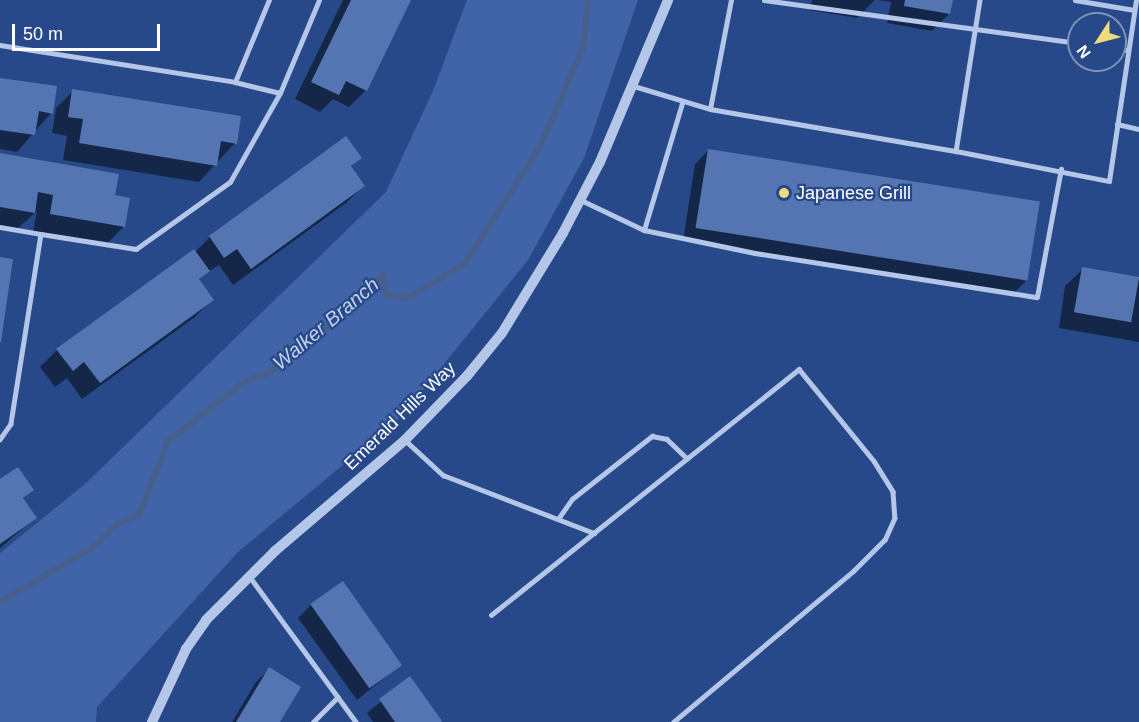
<!DOCTYPE html>
<html>
<head>
<meta charset="utf-8">
<style>
  body { margin:0 }
  #map { position:relative; width:1139px; height:722px; overflow:hidden; background:#284989; font-family:Arial,sans-serif }
  div>[style] { position:absolute }
  [style*='--x'] { left:calc(var(--x)*1px); top:calc(var(--y)*1px); width:calc(var(--w)*1px); rotate:calc(var(--a)*1deg) }
  .green>* { inset:0; background:#4064a7 }
  .shadow>* { inset:0; background:#0007 }
  .stream>* { height:6px; margin:-3px; padding:0 3px; transform-origin:3px; border-radius:3px; background:#475f8d }
  .building>* { inset:0; background:#5575b2; transform-origin:0 0 }
  .service>* { height:4.5px; margin:-2.25px; padding:0 2.25px; transform-origin:2.25px; border-radius:2.25px; background:#b5c7e9 }
  .tertiary>* { height:10px; margin:-5px; padding:0 5px; transform-origin:5px; border-radius:5px; background:#b5c7e9 }
  .dots>* { width:16px; height:16px; translate:-50% -50%; box-sizing:border-box; border:3px solid #284989; border-radius:50% }
  span { translate:-50% -50%; white-space:nowrap; text-align:center; line-height:1.15; -webkit-text-stroke:4.5px #284989; paint-order:stroke }
  .poi-label { font-size:18px; color:#fff }
  .left { translate:0 -50%; text-align:left }
  .street-label { font-size:18px; color:#fff }
  .water-label { font-size:20px; color:#c1d2f0; font-style:italic }
  .north { position:absolute; left:1067px; top:12px; width:60px; height:60px; box-sizing:border-box; background:#284989; border:2px solid #7e92b8; border-radius:50%; rotate:234deg; font-size:16px; font-weight:700; line-height:24px; text-align:center; color:#fff }
  .north::after { content:''; display:block; margin:auto; width:21px; height:27px; background:#f1da7b; clip-path:polygon(50% 0,100% 100%,50% 72%,0 100%) }
  .scale { position:absolute; left:12px; top:24px; width:148px; height:27px; box-sizing:border-box; border:3px solid #fff; border-top:0; padding-left:8px; font-size:18px; line-height:21px; white-space:nowrap; color:#fff; -webkit-text-stroke:4px #284989; paint-order:stroke }
</style>
</head>
<body>
<div id="map">
  <div class="green">
    <i style="clip-path:polygon(467px 0,638px 0,584px 158px,528px 260px,402px 416px,238px 552px,97px 707px,96px 722px,0 722px,0 553px,85px 484px,386px 192px,433px 91px)"></i>
  </div>
  <div class="shadow">
    <i style="clip-path:polygon(343px 0,409px 0,366px 90px,349px 107px,333px 99px,320px 112px,295px 99px)"></i>
    <i style="clip-path:polygon(812px 0,875px 0,857px 18px,810px 10px)"></i>
    <i style="clip-path:polygon(877px 0,951px 0,949px 14px,932px 31px,887px 23px,891px 2px)"></i>
    <i style="clip-path:polygon(0 79px,51px 113px,17px 152px,0 149px)"></i>
    <i style="clip-path:polygon(73px 91px,235px 143px,199px 182px,63px 160px,67px 136px,52px 133px,56px 108px)"></i>
    <i style="clip-path:polygon(708px 151px,1026px 281px,1013px 294px,683px 241px,695px 164px)"></i>
    <i style="clip-path:polygon(0 155px,113px 197px,124px 226px,107px 244px,33px 231px,37px 211px,16px 230px,0 227px)"></i>
    <i style="clip-path:polygon(360px 158px,350px 167px,363px 186px,346px 203px,233px 285px,219px 265px,206px 273px,198px 280px,212px 300px,195px 317px,82px 399px,67px 378px,55px 387px,40px 367px,57px 350px,195px 252px,210px 237px)"></i>
    <i style="clip-path:polygon(1083px 269px,1139px 279px,1139px 342px,1059px 328px,1065px 286px)"></i>
    <i style="clip-path:polygon(0 481px,32px 489px,22px 500px,35px 518px,0 548px)"></i>
    <i style="clip-path:polygon(311px 605px,400px 665px,357px 700px,298px 618px)"></i>
    <i style="clip-path:polygon(269px 669px,278px 722px,232px 722px,256px 682px)"></i>
    <i style="clip-path:polygon(410px 678px,439px 722px,373px 722px,367px 713px)"></i>
  </div>
  <div class="stream">
    <i style="--x:0;--y:602;--w:110;--a:-30.5"></i>
    <i style="--x:95;--y:546;--w:31;--a:-45"></i>
    <i style="--x:117;--y:524;--w:24;--a:-22"></i>
    <i style="--x:139;--y:515;--w:79;--a:-68.6"></i>
    <i style="--x:168;--y:441;--w:98;--a:-37.6"></i>
    <i style="--x:246;--y:381;--w:23;--a:-20"></i>
    <i style="--x:268;--y:373;--w:112;--a:-38.5"></i>
    <i style="--x:356;--y:303;--w:39;--a:-46"></i>
    <i style="--x:383;--y:275;--w:20;--a:81"></i>
    <i style="--x:386;--y:295;--w:22;--a:8"></i>
    <i style="--x:408;--y:298;--w:66;--a:-31.3"></i>
    <i style="--x:464;--y:264;--w:137;--a:-56.9"></i>
    <i style="--x:539;--y:149;--w:111;--a:-66.7"></i>
    <i style="--x:583;--y:47;--w:47;--a:-83.9"></i>
  </div>
  <div class="building">
    <i style="clip-path:polygon(351px 0,411px 0,367px 91px,346px 81px,339px 95px,311px 82px)"></i>
    <i style="clip-path:polygon(905px 0,953px 0,950px 14px,904px 6px)"></i>
    <i style="clip-path:polygon(0 78px,57px 86px,53px 114px,39px 111px,35px 135px,0 130px)"></i>
    <i style="clip-path:polygon(72px 89px,241px 116px,237px 144px,221px 141px,217px 166px,79px 143px,83px 119px,68px 117px)"></i>
    <i style="clip-path:polygon(346px 136px,362px 158px,351px 166px,365px 186px,251px 269px,237px 249px,224px 258px,209px 236px)"></i>
    <i style="left:708px;top:149px;width:336px;height:80px;rotate:9deg"></i>
    <i style="clip-path:polygon(0 153px,119px 174px,115px 195px,130px 198px,125px 227px,50px 214px,53px 195px,38px 192px,35px 213px,0 207px)"></i>
    <i style="clip-path:polygon(194px 249px,210px 271px,199px 279px,214px 300px,100px 383px,84px 362px,73px 371px,56px 349px)"></i>
    <i style="clip-path:polygon(0 257px,13px 259px,1px 342px,0 342px)"></i>
    <i style="left:1082px;top:267px;width:58px;height:46px;rotate:10deg"></i>
    <i style="clip-path:polygon(18px 467px,34px 490px,23px 498px,37px 518px,0 544px,0 479px)"></i>
    <i style="left:343px;top:581px;width:103px;height:40px;rotate:55deg"></i>
    <i style="clip-path:polygon(269px 667px,301px 687px,280px 722px,236px 722px)"></i>
    <i style="clip-path:polygon(410px 676px,442px 721px,441px 722px,395px 722px,379px 699px)"></i>
  </div>
  <div class="service">
    <i style="--x:764;--y:0;--w:318;--a:7.8"></i>
    <i style="--x:980;--y:0;--w:153;--a:99"></i>
    <i style="--x:956;--y:151;--w:156;--a:11.1"></i>
    <i style="--x:1109;--y:181;--w:183;--a:-81.5"></i>
    <i style="--x:1075;--y:0;--w:60;--a:9.6"></i>
    <i style="--x:0;--y:45;--w:238;--a:8.9"></i>
    <i style="--x:235;--y:82;--w:46;--a:13.7"></i>
    <i style="--x:1115;--y:48;--w:12;--a:9"></i>
    <i style="--x:235;--y:82;--w:89;--a:-67.5"></i>
    <i style="--x:634;--y:86;--w:79;--a:16.8"></i>
    <i style="--x:710;--y:109;--w:111;--a:-79.1"></i>
    <i style="--x:710;--y:109;--w:250;--a:9.7"></i>
    <i style="--x:1117;--y:124;--w:23;--a:13"></i>
    <i style="--x:581;--y:200;--w:70;--a:25.5"></i>
    <i style="--x:644;--y:230;--w:133;--a:-73.3"></i>
    <i style="--x:0;--y:227;--w:42;--a:9.7"></i>
    <i style="--x:41;--y:234;--w:192;--a:99"></i>
    <i style="--x:11;--y:424;--w:19;--a:125"></i>
    <i style="--x:644;--y:230;--w:113;--a:11.7"></i>
    <i style="--x:755;--y:253;--w:285;--a:8.9"></i>
    <i style="--x:1037;--y:297;--w:130;--a:-79.4"></i>
    <i style="--x:41;--y:234;--w:96;--a:9"></i>
    <i style="--x:136;--y:249;--w:115;--a:-35.5"></i>
    <i style="--x:230;--y:182;--w:102;--a:-60.7"></i>
    <i style="--x:280;--y:93;--w:101;--a:-67.2"></i>
    <i style="--x:405;--y:440;--w:52;--a:42.6"></i>
    <i style="--x:443;--y:475;--w:162;--a:21"></i>
    <i style="--x:558;--y:519;--w:24;--a:-55"></i>
    <i style="--x:572;--y:499;--w:102;--a:-38.2"></i>
    <i style="--x:652;--y:436;--w:15;--a:11"></i>
    <i style="--x:667;--y:439;--w:28;--a:44"></i>
    <i style="--x:250;--y:577;--w:180;--a:53.8"></i>
    <i style="--x:491;--y:615;--w:394;--a:-38.6"></i>
    <i style="--x:799;--y:369;--w:119;--a:50.8"></i>
    <i style="--x:874;--y:461;--w:36;--a:58"></i>
    <i style="--x:893;--y:492;--w:26;--a:86"></i>
    <i style="--x:895;--y:518;--w:24;--a:114"></i>
    <i style="--x:885;--y:540;--w:44;--a:135"></i>
    <i style="--x:854;--y:571;--w:235;--a:140"></i>
    <i style="--x:313;--y:722;--w:35;--a:-45"></i>
  </div>
  <div class="tertiary">
    <i style="--x:152;--y:722;--w:81;--a:-65"></i>
    <i style="--x:186;--y:649;--w:35;--a:-55"></i>
    <i style="--x:206;--y:620;--w:98;--a:-45"></i>
    <i style="--x:275;--y:551;--w:171;--a:-40.5"></i>
    <i style="--x:405;--y:440;--w:89;--a:-45.9"></i>
    <i style="--x:467;--y:376;--w:55;--a:-50.9"></i>
    <i style="--x:502;--y:333;--w:117;--a:-58.6"></i>
    <i style="--x:563;--y:233;--w:80;--a:-62.5"></i>
    <i style="--x:600;--y:162;--w:176;--a:-67.2"></i>
  </div>
  <div class="dots">
    <i style="left:784px;top:193px;background:#f1da7b"></i>
  </div>
  <div class="poi-label">
    <span class="left" style="left:796px;top:193px">Japanese Grill</span>
  </div>
  <div class="street-label">
    <span style="left:400px;top:416px;rotate:-44deg">Emerald Hills Way</span>
  </div>
  <div class="water-label">
    <span style="left:326px;top:324px;rotate:-40deg">Walker Branch</span>
  </div>
  <div class="north">N</div>
  <div class="scale">50 m</div>
</div>
</body>
</html>
